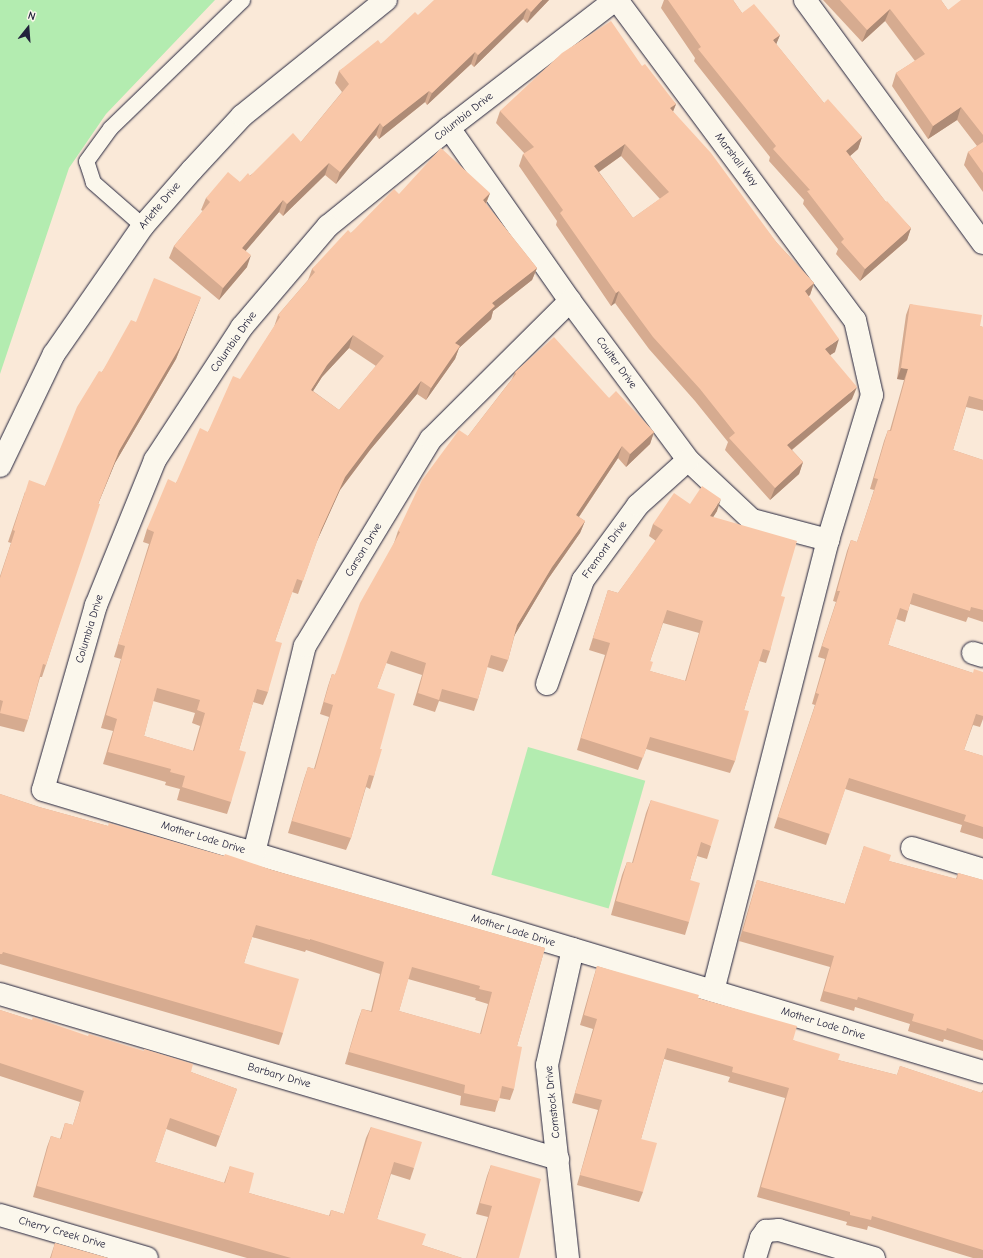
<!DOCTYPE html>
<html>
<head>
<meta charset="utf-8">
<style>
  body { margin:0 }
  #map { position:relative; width:983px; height:1258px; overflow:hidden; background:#fae9d8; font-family:"Comic Neue",sans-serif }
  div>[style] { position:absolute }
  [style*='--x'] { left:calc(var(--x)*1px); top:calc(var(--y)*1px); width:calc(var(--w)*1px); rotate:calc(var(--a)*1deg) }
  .green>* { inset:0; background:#b3ecb0; transform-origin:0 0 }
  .roads { filter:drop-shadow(0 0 1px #22223b) drop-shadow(0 0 1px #22223b) }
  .lane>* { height:15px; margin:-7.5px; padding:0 7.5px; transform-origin:7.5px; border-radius:7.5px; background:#fbf7ec }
  .street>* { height:22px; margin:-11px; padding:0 11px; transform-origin:11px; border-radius:11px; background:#fbf7ec }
  .secondary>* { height:22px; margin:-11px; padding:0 11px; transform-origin:11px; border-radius:11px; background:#fbf7ec }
  .wall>* { inset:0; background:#d6ab90 }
  .shaded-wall>* { inset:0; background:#ae8b76 }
  .building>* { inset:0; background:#f9c7a8 }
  span { translate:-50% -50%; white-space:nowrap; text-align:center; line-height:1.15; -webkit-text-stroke:3px #fbf7ec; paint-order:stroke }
  .street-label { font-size:11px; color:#22223b }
  .north { position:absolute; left:8px; top:8px; width:40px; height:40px; -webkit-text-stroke:3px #fbf7ec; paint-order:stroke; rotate:17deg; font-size:11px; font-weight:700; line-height:16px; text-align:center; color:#22223b }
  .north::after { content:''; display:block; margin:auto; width:14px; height:18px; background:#22223b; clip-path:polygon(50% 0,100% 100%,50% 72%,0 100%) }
</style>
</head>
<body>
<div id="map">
  <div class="green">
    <i style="clip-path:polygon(0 0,215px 0,106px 114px,69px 168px,0 374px)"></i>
    <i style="left:528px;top:747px;width:122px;height:133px;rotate:16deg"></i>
  </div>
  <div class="roads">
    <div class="lane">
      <i style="--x:143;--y:226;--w:67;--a:-138.7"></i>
      <i style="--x:93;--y:182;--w:22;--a:-108"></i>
      <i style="--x:86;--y:161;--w:41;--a:-54"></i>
      <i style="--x:110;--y:128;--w:184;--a:-44.1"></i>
    </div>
    <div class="street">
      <i style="--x:615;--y:0;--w:210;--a:142.4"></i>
      <i style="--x:449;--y:128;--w:156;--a:141"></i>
      <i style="--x:328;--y:226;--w:133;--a:130.4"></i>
      <i style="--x:242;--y:327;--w:159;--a:123.2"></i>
      <i style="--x:155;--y:460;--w:157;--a:112.1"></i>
      <i style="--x:96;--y:605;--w:192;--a:106"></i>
      <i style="--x:43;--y:790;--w:981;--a:16.7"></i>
      <i style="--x:617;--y:0;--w:399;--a:53.4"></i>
      <i style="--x:855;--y:320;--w:77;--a:77.2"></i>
      <i style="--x:872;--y:395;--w:152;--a:106.9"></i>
      <i style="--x:828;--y:540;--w:465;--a:104.3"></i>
      <i style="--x:805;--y:0;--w:301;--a:53.8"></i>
      <i style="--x:449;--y:128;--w:211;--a:55"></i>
      <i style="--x:570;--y:301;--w:198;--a:53.4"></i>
      <i style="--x:688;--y:460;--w:88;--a:43.2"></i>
      <i style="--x:752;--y:520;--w:79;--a:14.7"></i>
      <i style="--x:973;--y:653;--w:10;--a:17"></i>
      <i style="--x:547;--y:684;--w:110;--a:-70.9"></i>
      <i style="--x:583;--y:580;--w:93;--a:-53.7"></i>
      <i style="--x:638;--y:505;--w:67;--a:-42"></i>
      <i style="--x:912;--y:848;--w:74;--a:17.2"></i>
      <i style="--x:254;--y:853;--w:213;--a:-76.2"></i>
      <i style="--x:305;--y:646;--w:242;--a:-58.7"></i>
      <i style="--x:431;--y:439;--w:196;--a:-44.8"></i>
      <i style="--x:0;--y:994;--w:582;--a:16.47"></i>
      <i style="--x:0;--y:1215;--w:153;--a:16.3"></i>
      <i style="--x:568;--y:1258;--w:194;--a:-96.2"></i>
      <i style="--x:547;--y:1065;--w:119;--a:-77.4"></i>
      <i style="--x:755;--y:1258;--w:21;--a:-73"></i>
      <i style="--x:761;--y:1238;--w:9;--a:-54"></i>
      <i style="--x:766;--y:1231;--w:13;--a:-4"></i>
      <i style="--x:779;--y:1230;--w:99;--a:16.4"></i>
    </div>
    <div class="secondary">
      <i style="--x:0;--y:466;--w:124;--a:-64.3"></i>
      <i style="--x:54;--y:354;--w:156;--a:-55.2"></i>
      <i style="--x:143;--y:226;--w:74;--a:-48.8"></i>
      <i style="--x:192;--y:170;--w:74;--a:-47.2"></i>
      <i style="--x:242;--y:116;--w:185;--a:-38.9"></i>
    </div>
  </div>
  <div class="wall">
    <i style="clip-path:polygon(549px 0,527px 23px,523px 19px,474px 67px,471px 64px,427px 105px,425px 102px,379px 139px,376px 135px,336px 184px,325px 175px,283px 216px,279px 212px,245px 251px,247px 267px,219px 300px,169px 258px,174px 246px,203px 211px,201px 210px,206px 198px,240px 182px,301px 142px,342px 92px,335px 83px,339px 71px,381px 44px,418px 15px)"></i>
    <i style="clip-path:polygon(664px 0,733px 0,742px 13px,780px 35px,776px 44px,824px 103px,862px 137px,858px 149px,850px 156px,886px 202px,911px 228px,907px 240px,860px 281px,836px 254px,838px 249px,803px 204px,804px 200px,769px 161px,770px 157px,694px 61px,695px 58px,661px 8px)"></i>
    <i style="clip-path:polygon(823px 0,941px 0,948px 10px,983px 0,983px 192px,964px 165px,968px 152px,977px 146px,957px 120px,928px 139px,892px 86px,896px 73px,915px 61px,885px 21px,862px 42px)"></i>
    <i style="clip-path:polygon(evenodd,642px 66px,676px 104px,673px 112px,777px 243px,814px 283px,810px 295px,808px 296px,835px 352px,830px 355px,852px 399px,792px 450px,803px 462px,799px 474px,770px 500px,725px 450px,728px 442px,695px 401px,649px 349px,615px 303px,611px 306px,556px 225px,557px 221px,519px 166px,523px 154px,525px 154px,496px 123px,500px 111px,642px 66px,621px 156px,660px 199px,633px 218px,599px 172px,621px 156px)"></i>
    <i style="clip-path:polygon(evenodd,490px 193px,486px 204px,537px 268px,532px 280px,493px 311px,491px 319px,459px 348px,455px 359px,426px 400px,417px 394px,370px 450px,340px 490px,317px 541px,298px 594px,292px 592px,275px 641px,268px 692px,263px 705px,253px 702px,239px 750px,231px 802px,227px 814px,177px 800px,180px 789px,165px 785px,166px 782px,103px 764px,113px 731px,101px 728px,121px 659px,114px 657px,149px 544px,143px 542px,147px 529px,176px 483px,274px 327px,278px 315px,308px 280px,312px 269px,351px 233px,399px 194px,490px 193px,349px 348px,376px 366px,339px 410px,313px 391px,322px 377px,349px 348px,490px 193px,153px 701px,195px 713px,192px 723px,200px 726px,193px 751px,144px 736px,153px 701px)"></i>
    <i style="clip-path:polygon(910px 304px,983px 327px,983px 411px,966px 407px,953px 450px,983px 460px,983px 622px,968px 617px,966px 622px,910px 604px,905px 622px,896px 619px,888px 645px,973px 673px,983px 672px,983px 719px,980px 727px,973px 725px,964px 750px,983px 756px,983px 839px,960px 832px,962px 825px,845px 789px,826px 845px,774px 828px,815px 705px,812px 704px,825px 659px,818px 657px,836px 602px,833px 601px,847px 551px,851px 540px,857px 542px,874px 490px,870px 489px,884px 441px,888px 430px,890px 430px,904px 380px,897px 379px,906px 315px)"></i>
    <i style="clip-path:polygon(196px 309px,176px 359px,115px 463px,98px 504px,46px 665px,42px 677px,40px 677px,28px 720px,24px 732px,0 726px,0 576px,11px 543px,8px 542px,25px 492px,45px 486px,102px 372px,136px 322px)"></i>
    <i style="clip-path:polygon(515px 372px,609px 398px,654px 432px,650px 444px,626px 467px,618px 458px,579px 517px,585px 521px,580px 533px,548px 579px,515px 634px,508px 660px,503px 672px,487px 667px,478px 699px,474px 711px,439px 701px,435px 712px,413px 705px,422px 675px,386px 663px,377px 688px,380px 749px,374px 776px,370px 789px,366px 787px,351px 838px,346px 850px,288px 833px,304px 779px,308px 767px,314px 769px,329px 717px,320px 714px,328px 686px,332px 674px,335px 675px,394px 543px,398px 531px,468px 436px,512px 379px)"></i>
    <i style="clip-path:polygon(evenodd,690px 504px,717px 511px,713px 517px,781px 596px,770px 651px,766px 663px,759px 661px,744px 710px,735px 761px,730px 773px,646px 749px,638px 770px,577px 750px,605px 655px,589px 650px,608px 590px,618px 593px,656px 541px,649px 536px,653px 524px,690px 504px,663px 623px,699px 633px,685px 681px,650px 671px,650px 661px,663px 623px)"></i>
    <i style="clip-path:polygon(evenodd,0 794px,39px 807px,108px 826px,224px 856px,272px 870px,545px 948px,517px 1046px,514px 1089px,510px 1100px,499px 1098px,495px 1112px,460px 1105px,461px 1096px,345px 1064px,358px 1020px,362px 1009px,371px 1011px,380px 974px,306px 950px,305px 952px,252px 937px,244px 963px,283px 1033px,279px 1045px,0 964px,0 794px,408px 979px,476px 998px,475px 1000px,488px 1004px,480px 1034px,399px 1011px,408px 979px)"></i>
    <i style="clip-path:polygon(651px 800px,711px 846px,707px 859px,697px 856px,690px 880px,689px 922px,685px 935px,611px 915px,622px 875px,627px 862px,632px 863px,646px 813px)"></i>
    <i style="clip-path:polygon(864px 846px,889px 861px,956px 879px,958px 873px,983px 880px,983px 1051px,944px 1039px,943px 1042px,908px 1031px,910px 1024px,855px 1007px,854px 1011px,820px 1001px,830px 967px,739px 941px,754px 890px,757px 880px,845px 904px)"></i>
    <i style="clip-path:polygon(597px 966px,698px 998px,838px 1060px,897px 1075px,900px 1066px,981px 1093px,983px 1090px,983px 1258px,973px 1258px,868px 1226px,867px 1230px,846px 1225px,847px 1222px,757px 1197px,785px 1098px,728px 1082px,730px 1077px,664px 1059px,641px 1139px,643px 1192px,639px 1202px,577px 1185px,598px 1110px,572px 1103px,593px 1029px,580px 1025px,594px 976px)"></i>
    <i style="clip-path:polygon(0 1010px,191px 1072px,237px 1089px,216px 1147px,166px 1129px,155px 1162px,224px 1183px,230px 1166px,249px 1193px,329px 1216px,331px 1210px,344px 1214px,366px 1138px,371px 1127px,414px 1168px,410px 1180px,391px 1174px,377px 1219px,422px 1245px,462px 1258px,247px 1258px,33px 1197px,47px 1147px,51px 1136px,60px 1139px,65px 1123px,73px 1125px,80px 1102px,0 1076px)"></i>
    <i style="clip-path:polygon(491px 1165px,519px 1258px,476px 1258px,488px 1217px,476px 1214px,487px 1176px)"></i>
    <i style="clip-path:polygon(55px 1243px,108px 1258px,50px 1258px)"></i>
  </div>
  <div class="shaded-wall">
    <i style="clip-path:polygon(542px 0,549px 0,527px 23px,531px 12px)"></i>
    <i style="clip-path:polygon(527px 8px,523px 19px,474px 67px,478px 55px)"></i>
    <i style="clip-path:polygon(890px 9px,885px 21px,862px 42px,867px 30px)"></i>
    <i style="clip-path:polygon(780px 35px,775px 47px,773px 40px)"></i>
    <i style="clip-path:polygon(475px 52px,471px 64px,427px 105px,432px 93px)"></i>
    <i style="clip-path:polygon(429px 91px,425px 102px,379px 139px,383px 127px)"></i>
    <i style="clip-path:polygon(676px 104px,671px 116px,670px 108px)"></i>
    <i style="clip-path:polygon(961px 107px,957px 120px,928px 139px,933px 126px)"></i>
    <i style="clip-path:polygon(380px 123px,376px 135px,336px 184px,340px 172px)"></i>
    <i style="clip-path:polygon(862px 137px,858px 149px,842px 163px,846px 151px)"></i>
    <i style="clip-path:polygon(625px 144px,621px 156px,590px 178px,594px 166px)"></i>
    <i style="clip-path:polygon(329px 163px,325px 175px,283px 216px,287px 204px)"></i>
    <i style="clip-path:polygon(490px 193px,485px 205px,483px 200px)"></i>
    <i style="clip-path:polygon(283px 200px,279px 212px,238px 260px,242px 248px)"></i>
    <i style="clip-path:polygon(911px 228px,907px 240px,860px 281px,865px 269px)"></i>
    <i style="clip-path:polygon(251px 255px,247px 267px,219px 300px,223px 288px)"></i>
    <i style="clip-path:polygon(537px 268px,532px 280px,493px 311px,491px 319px,459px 348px,455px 359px,426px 400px,431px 388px,455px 343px,492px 303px)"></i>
    <i style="clip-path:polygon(814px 283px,810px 295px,801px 303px,805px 291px)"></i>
    <i style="clip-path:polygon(619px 291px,615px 303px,611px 306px,616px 293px)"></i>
    <i style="clip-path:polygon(201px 297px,176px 359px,115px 463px,93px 516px,119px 451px)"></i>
    <i style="clip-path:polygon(353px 335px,349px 348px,322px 377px,306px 402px,311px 390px,327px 365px)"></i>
    <i style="clip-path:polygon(839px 339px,835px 352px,821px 361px,825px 349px)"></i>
    <i style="clip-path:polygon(901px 368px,908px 369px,904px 380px,897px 379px)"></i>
    <i style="clip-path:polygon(421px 381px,417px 394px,370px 450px,340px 490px,316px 543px,321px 530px,345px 477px,375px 437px)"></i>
    <i style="clip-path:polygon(857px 387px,852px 399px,783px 457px,787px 445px)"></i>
    <i style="clip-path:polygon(654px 432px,650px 444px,626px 467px,630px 454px)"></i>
    <i style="clip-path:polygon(622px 446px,618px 458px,572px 527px,576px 515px)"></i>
    <i style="clip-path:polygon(803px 462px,799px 474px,770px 500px,775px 488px)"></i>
    <i style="clip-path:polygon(721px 499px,717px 511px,706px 528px,710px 516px)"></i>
    <i style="clip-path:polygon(585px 521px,580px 533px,548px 579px,513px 638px,517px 625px,552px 567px)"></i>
  </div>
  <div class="building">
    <i style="clip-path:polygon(434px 0,542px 0,531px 12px,527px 8px,478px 55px,475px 52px,432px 93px,429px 91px,383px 127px,380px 123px,340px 172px,329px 163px,287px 204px,283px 200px,242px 248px,251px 255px,223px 288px,174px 246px,210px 202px,206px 198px,228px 172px,240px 182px,248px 173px,250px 176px,293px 133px,301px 142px,349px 84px,339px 71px,378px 40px,381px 44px,415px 12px,418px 15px)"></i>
    <i style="clip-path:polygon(668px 0,733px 0,742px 13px,754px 4px,780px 35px,773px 40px,824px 103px,828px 99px,862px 137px,846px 151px,886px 202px,887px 201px,911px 228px,865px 269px,841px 242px,844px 239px,807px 191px,810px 190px,773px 149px,776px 146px,698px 49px,701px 47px)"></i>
    <i style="clip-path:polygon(840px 0,941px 0,948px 10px,961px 0,983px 0,983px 135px,961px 107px,933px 126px,896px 73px,925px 54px,890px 9px,867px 30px)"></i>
    <i style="clip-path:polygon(evenodd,611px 21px,642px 66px,645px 64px,676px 104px,670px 108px,711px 153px,777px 243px,814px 283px,805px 291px,839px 339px,825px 349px,857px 387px,787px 445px,803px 462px,775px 488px,729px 438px,735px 433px,700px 389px,653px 337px,619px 291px,616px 293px,560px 213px,563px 210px,523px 154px,534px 147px,500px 111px,562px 53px,611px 21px,625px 144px,669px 192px,633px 218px,594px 166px,625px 144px)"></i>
    <i style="clip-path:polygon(983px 142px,983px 173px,968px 152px)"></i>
    <i style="clip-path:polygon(evenodd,441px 148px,490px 193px,483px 200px,537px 268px,492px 303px,495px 306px,455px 343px,460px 346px,431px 388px,421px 381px,375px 437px,345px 477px,321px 530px,303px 581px,297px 579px,275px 641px,282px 643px,268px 692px,257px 689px,239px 750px,246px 752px,231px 802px,182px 787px,185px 776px,170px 772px,171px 769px,108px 752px,117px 719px,106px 715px,125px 646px,118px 644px,154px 532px,147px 529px,168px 479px,176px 483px,200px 428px,208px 432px,233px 376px,240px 379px,280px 317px,278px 315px,315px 272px,312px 269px,348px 230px,351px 233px,394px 189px,399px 194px,441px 148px,353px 335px,384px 356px,339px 410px,311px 390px,327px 365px,353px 335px,441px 148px,157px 688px,200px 700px,197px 710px,205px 713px,194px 751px,144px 736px,157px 688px)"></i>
    <i style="clip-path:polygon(154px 278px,201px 297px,180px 347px,119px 451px,98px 504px,100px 504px,46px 665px,43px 664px,28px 720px,0 713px,3px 701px,0 700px,0 578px,15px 531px,13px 530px,29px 480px,45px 486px,77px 407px,99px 371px,102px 372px,131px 320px,136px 322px)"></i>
    <i style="clip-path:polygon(910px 304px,982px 315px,980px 326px,983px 327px,983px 400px,969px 396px,953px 450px,983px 460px,983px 610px,971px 607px,970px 611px,913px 593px,908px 611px,900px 608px,888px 645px,973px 673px,974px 669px,983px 672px,983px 716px,976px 714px,964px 750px,983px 756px,983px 827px,964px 821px,966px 815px,849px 778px,830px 834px,778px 817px,819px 694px,816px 693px,829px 649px,822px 646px,840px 591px,837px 591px,851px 540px,857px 542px,878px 479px,874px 478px,888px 430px,891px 431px,908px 369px,901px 368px)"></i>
    <i style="clip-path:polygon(554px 337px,609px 398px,616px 391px,654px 432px,630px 454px,622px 446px,576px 515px,585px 521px,552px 567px,517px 625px,508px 660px,491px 655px,478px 699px,442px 689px,439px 700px,418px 693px,426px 663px,391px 651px,377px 688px,395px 694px,380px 749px,382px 749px,374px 776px,369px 775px,351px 838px,292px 821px,308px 767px,315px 769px,333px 705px,324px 702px,332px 674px,335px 675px,360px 603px,400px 532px,398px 531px,422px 480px,459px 430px,468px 436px,516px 374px,515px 372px)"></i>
    <i style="clip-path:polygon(evenodd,702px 486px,721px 499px,710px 516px,797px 541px,781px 596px,785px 597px,770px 651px,763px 649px,744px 710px,749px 711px,735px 761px,650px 737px,643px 758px,581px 738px,610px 643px,593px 638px,608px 590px,618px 593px,663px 530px,653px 524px,674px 493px,690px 504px,702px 486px,667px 610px,703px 621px,686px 681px,650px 671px,653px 662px,650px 661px,667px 610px)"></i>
    <i style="clip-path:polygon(evenodd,0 794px,39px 807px,108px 826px,109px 823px,224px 856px,225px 854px,272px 870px,545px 948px,517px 1046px,522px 1047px,514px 1089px,502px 1086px,499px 1101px,464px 1093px,465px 1085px,349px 1052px,362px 1009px,372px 1012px,384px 962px,310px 939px,310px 940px,256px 925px,244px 963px,299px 979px,283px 1033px,3px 952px,2px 954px,0 954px,0 794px,412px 967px,480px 986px,479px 989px,492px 992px,481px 1034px,399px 1011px,412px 967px)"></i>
    <i style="clip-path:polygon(651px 800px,719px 820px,711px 846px,701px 842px,690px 880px,700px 883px,689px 922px,616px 901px,627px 862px,633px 863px)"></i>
    <i style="clip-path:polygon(864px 846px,891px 855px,889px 861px,957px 879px,958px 873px,983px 880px,983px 1040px,947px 1028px,946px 1031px,912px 1021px,914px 1014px,858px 997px,857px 1000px,824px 991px,834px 956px,743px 931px,757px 880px,845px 904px)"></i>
    <i style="clip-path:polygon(597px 966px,699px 995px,698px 998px,797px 1026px,793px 1040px,840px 1054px,838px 1060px,897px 1075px,900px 1066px,982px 1093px,983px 1090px,983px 1250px,872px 1216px,871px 1220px,850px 1215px,850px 1212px,761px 1187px,789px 1088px,732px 1072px,733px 1067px,667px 1048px,641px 1139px,657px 1143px,643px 1192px,580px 1175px,602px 1100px,575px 1093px,597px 1019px,584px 1015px)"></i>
    <i style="clip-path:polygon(0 1010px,32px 1020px,33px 1017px,88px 1036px,89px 1034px,144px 1051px,144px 1049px,193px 1064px,191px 1072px,237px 1089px,220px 1136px,170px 1118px,155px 1162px,225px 1183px,230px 1166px,254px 1173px,249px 1193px,330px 1216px,331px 1210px,344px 1214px,371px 1127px,422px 1142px,414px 1168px,394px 1162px,377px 1219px,426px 1234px,422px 1245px,462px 1258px,291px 1258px,37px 1186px,51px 1136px,61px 1139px,65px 1123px,73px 1125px,84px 1091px,0 1063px)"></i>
    <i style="clip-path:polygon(491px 1165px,541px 1179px,519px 1258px,477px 1258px,492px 1206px,480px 1203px)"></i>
    <i style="clip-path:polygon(55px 1243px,108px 1258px,51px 1258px)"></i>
  </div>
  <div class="street-label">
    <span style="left:464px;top:117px;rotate:-38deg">Columbia Drive</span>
    <span style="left:736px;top:160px;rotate:53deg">Marshall Way</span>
    <span style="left:160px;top:206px;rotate:-50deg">Arlette Drive</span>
    <span style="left:234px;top:342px;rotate:-55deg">Columbia Drive</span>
    <span style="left:616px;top:363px;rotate:54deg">Coulter Drive</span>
    <span style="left:364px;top:550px;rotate:-59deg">Carson Drive</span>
    <span style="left:605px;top:550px;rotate:-54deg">Fremont Drive</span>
    <span style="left:90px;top:629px;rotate:-73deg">Columbia Drive</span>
    <span style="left:203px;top:838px;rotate:17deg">Mother Lode Drive</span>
    <span style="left:513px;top:931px;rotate:17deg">Mother Lode Drive</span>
    <span style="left:823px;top:1024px;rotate:17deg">Mother Lode Drive</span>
    <span style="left:279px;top:1076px;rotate:16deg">Barbary Drive</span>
    <span style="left:553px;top:1102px;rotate:-96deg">Comstock Drive</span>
    <span style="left:62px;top:1233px;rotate:16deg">Cherry Creek Drive</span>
  </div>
  <div class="north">N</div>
</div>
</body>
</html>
